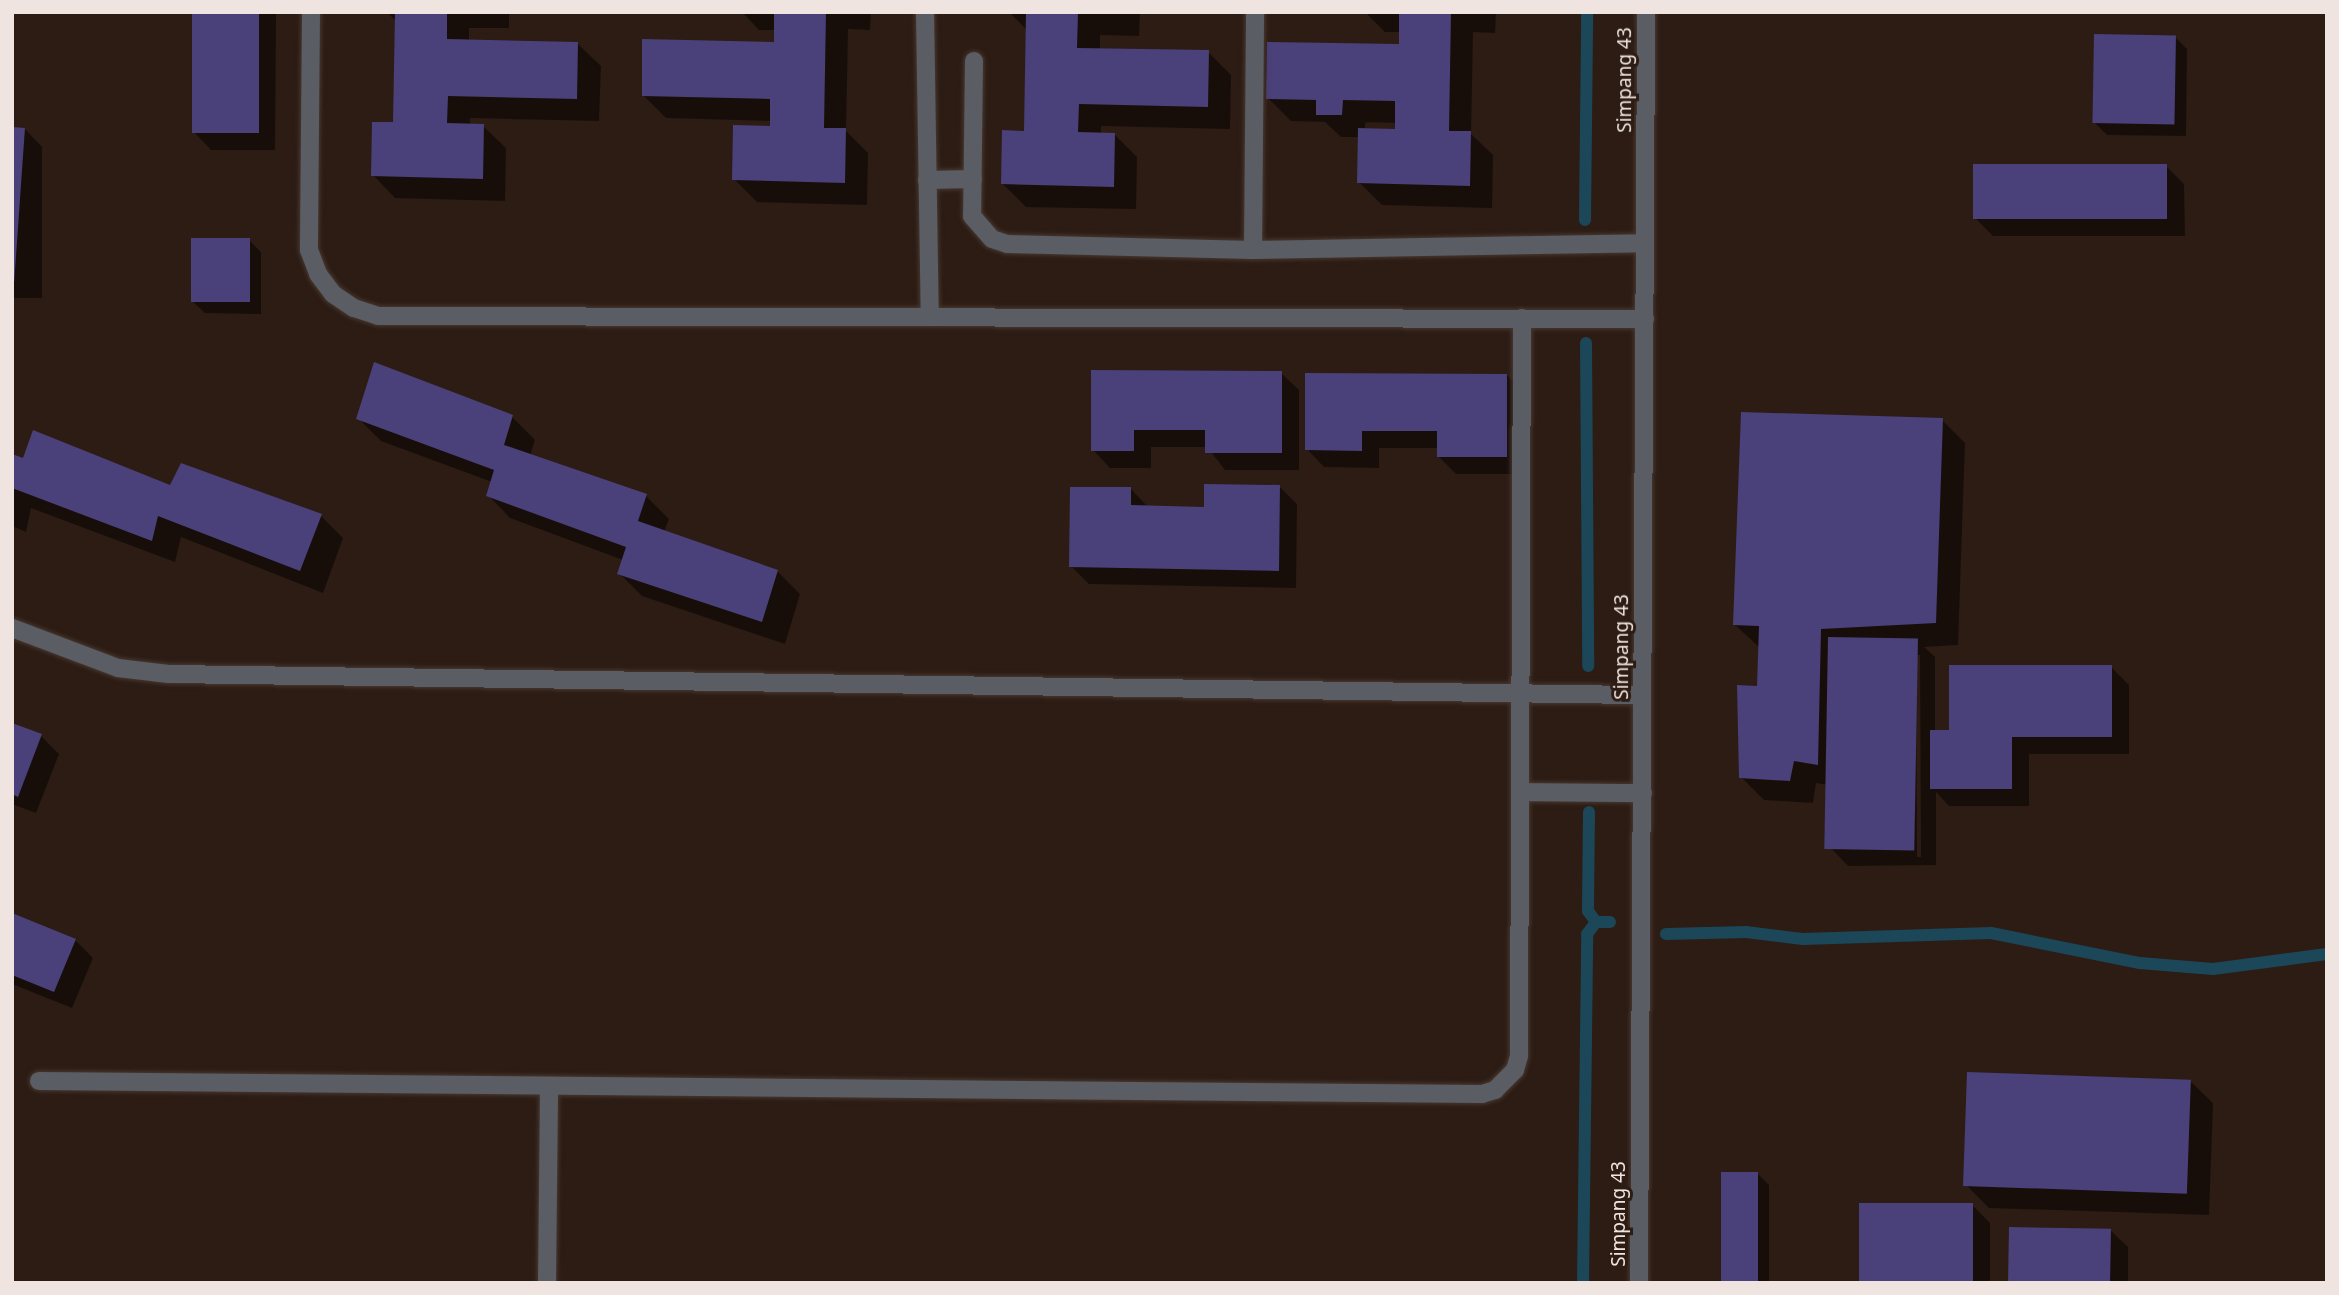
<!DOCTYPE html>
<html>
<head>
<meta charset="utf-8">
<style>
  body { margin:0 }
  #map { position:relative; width:2339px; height:1295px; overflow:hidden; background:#2c1c14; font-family:"Noto Sans",sans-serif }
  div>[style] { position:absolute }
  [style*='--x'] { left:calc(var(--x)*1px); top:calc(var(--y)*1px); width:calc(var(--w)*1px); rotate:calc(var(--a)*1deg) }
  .shadow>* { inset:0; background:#0007 }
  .stream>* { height:12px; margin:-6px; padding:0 6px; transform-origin:6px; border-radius:6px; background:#1b4759 }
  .building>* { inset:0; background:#4a407a; transform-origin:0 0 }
  .roads { filter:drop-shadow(0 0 2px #473830) drop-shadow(0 0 2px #473830) }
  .service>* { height:18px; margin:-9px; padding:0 9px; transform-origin:9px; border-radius:9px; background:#5b5d64 }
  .minor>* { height:18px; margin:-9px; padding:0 9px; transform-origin:9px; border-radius:9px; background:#5b5d64 }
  span { translate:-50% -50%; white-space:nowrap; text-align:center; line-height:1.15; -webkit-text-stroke:6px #2c1c14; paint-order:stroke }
  .street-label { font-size:19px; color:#efe4df }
  .frame { position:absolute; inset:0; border:14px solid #efe4df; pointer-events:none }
</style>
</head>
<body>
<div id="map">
  <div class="shadow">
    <i style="clip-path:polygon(12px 12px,13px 129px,25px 129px,42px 147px,42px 298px,12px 298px)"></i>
    <i style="clip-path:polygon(194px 12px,276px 12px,275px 150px,211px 150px,194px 132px)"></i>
    <i style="clip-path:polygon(387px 12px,509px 12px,509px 28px,469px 28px,469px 41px,578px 44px,601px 66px,599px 121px,470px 118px,470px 125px,483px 126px,506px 148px,505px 201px,395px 198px,373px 175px,395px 124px,397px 22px)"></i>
    <i style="clip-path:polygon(742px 12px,871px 12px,870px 30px,848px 29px,846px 131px,868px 153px,867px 205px,757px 202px,734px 179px,772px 128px,772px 121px,666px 118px,643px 95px,775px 44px,776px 30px,759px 30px)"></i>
    <i style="clip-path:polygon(1009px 12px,1140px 12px,1139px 36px,1100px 35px,1100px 50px,1208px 52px,1231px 75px,1230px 129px,1101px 126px,1101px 134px,1114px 134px,1137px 157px,1136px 209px,1026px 207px,1003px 184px,1026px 132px,1028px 31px)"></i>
    <i style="clip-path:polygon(evenodd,1365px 12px,1496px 12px,1495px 33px,1473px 32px,1471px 134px,1493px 155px,1492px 208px,1382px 205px,1359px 182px,1360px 137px,1341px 137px,1325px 122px,1291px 121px,1268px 98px,1401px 46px,1401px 32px,1385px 32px,1365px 12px,1365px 122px,1397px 123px,1397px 131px,1365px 130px,1365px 122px)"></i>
    <i style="clip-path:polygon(2175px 37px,2187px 49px,2186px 136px,2107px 135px,2095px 123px)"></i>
    <i style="clip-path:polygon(2166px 166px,2184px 184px,2185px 236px,1993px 236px,1975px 218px)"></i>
    <i style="clip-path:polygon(249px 240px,261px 252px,261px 314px,205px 313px,193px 302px)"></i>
    <i style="clip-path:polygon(1092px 372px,1281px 373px,1299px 390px,1299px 470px,1225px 470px,1207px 447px,1151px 447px,1151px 468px,1110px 468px,1093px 450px)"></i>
    <i style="clip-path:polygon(1507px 375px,1524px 393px,1524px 474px,1456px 474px,1438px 456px,1438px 448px,1379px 448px,1379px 468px,1324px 467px,1307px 449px)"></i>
    <i style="clip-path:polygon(512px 417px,535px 440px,530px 456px,646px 496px,669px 519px,664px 532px,777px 571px,800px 594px,785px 644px,642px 596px,619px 573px,623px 560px,510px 518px,488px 495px,492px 482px,381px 441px,358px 418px)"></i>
    <i style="clip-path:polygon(evenodd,1942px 420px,1965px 443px,1958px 645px,1924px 647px,1935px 657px,1935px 732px,1951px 731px,2111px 667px,2129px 685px,2129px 754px,2029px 754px,2029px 806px,1949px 806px,1936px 792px,1936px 865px,1848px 866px,1831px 848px,1830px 785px,1816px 783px,1813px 803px,1764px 800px,1741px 777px,1758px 687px,1760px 648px,1735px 625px,1942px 420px,1916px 655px,1920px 655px,1921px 857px,1917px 857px,1916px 655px)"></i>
    <i style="clip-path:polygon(12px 456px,321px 516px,343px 538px,323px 593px,181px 537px,175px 562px,31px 508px,26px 532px,12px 526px)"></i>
    <i style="clip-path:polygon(1280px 487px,1297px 504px,1296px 588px,1089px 584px,1071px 566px,1131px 489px,1149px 508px,1206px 509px)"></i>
    <i style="clip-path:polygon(12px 725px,41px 736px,59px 754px,36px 813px,12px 804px)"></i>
    <i style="clip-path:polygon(12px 915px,75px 940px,93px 958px,72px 1008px,12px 984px)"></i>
    <i style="clip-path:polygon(2190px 1081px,2213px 1103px,2209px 1215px,1989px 1208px,1966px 1185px)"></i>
    <i style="clip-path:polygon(1757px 1173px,1769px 1185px,1769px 1283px,1723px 1283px)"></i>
    <i style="clip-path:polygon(1972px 1205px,1990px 1223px,1990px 1283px,1861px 1283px)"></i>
    <i style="clip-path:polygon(2110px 1230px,2128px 1247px,2128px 1283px,2011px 1283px)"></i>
  </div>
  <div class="stream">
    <i style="--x:1585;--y:220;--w:208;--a:-89.4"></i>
    <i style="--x:1586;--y:343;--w:323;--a:89.6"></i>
    <i style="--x:1589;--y:812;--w:99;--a:90.6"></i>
    <i style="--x:1588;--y:911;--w:14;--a:54"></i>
    <i style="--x:1666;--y:934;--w:80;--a:-1.4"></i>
    <i style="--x:1746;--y:932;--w:57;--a:7"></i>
    <i style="--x:1803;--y:939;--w:188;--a:-1.8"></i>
    <i style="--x:1991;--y:933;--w:152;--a:11.4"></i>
    <i style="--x:2140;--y:963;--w:73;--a:4.7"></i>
    <i style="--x:2213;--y:969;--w:115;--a:-7.5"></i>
    <i style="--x:1583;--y:1283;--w:349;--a:-89.3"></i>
    <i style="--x:1587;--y:934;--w:15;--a:-53"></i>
    <i style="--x:1596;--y:922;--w:14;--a:0"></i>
  </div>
  <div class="building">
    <i style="left:192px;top:12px;width:67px;height:121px"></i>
    <i style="clip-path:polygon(395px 12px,447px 12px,447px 39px,578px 42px,577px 99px,448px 96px,447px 123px,484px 124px,483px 179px,371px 176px,372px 122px,393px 122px)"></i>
    <i style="clip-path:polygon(774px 12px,826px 12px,824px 128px,846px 128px,845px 183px,732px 180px,733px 125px,770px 126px,770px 99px,642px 96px,642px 39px,774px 42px)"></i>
    <i style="clip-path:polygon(1026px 12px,1078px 12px,1077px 48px,1209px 50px,1208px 107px,1079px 104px,1078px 132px,1115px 133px,1114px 187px,1001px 184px,1002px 130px,1024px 131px)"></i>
    <i style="clip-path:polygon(1399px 12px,1451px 12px,1449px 131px,1471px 131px,1470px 186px,1357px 183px,1358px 128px,1395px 129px,1395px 101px,1343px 100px,1342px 115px,1316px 115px,1316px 100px,1266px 99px,1267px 42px,1399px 44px)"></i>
    <i style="left:2094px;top:34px;width:82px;height:89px;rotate:1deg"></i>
    <i style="left:12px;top:127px;width:13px;height:154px;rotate:4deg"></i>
    <i style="left:1973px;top:164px;width:194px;height:55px"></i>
    <i style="left:191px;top:238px;width:59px;height:64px"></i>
    <i style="clip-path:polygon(374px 362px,513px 415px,504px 445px,647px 494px,638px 521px,778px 570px,762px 622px,617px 574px,626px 547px,486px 496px,494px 470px,356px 419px)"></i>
    <i style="clip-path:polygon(1091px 370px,1282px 371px,1282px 453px,1205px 453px,1205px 430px,1134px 430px,1134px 451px,1091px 451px)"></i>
    <i style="clip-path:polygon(1305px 373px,1507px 374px,1507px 457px,1437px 457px,1437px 431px,1362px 431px,1362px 451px,1305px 450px)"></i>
    <i style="clip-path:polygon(1741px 412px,1943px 418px,1936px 623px,1821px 629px,1818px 765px,1794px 761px,1790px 781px,1739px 778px,1737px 685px,1757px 686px,1759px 626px,1733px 625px)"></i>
    <i style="clip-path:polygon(33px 430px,170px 485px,181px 463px,322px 514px,300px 571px,158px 516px,152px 541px,12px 488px,12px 454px,23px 458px)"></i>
    <i style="clip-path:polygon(1204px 484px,1280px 485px,1279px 571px,1069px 567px,1070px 487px,1131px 487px,1131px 505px,1204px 507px)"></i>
    <i style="left:1828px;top:637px;width:90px;height:212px;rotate:1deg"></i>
    <i style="clip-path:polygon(1949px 665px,2112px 665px,2112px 737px,2012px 737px,2012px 789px,1930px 789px,1930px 730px,1949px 730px)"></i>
    <i style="clip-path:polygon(12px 723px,42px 734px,18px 797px,12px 794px)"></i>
    <i style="clip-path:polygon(12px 913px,76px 939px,54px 992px,12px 975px)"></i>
    <i style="left:1967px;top:1072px;width:224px;height:114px;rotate:2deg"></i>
    <i style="left:1721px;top:1172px;width:37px;height:111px"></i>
    <i style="left:1859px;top:1203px;width:114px;height:80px"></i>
    <i style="left:2009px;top:1227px;width:102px;height:56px;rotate:1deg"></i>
  </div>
  <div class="roads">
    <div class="service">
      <i style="--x:974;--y:61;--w:155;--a:90.7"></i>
      <i style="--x:972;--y:216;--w:30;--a:49"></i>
      <i style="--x:992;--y:239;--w:16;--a:18"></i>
      <i style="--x:1007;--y:244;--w:246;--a:1.4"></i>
      <i style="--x:1253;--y:250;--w:392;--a:-1"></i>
      <i style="--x:927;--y:180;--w:46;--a:-1.2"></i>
      <i style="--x:1253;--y:250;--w:238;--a:-89.5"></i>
    </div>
    <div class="minor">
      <i style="--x:311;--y:12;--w:238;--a:90.5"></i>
      <i style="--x:309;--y:250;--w:26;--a:69"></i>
      <i style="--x:318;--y:274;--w:25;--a:53"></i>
      <i style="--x:333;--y:294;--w:25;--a:34"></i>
      <i style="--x:354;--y:308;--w:25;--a:18"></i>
      <i style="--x:378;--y:316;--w:1267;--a:0.14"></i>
      <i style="--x:925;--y:12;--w:305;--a:89.1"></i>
      <i style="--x:12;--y:628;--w:113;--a:20.7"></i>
      <i style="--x:118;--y:668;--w:51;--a:6.7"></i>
      <i style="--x:169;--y:674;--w:1473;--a:0.82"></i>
      <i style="--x:1520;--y:792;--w:123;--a:0.5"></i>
      <i style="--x:39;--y:1081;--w:1443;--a:0.52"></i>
      <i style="--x:1482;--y:1094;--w:14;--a:-17"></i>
      <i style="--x:1495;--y:1090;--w:28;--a:-45"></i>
      <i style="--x:1515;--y:1070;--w:15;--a:-74"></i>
      <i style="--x:1519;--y:1056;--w:738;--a:-89.77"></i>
      <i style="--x:547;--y:1283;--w:197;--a:-89.4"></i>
      <i style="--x:1639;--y:1283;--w:1271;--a:-89.68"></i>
    </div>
  </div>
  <div class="street-label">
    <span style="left:1625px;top:80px;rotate:-90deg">Simpang 43</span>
    <span style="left:1622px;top:647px;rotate:-90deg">Simpang 43</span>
    <span style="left:1619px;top:1214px;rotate:-90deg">Simpang 43</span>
  </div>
  <div class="frame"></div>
</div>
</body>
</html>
